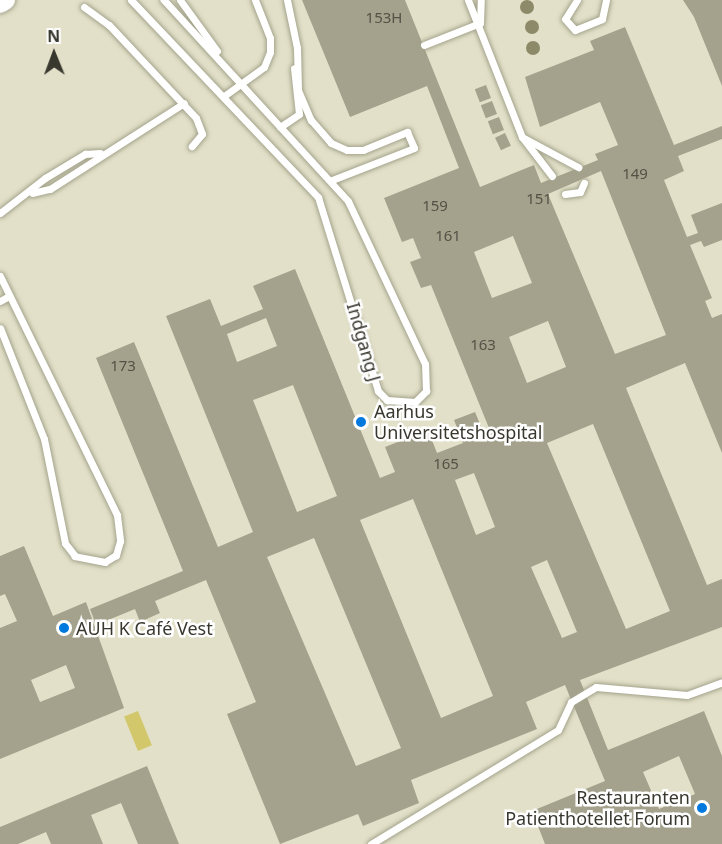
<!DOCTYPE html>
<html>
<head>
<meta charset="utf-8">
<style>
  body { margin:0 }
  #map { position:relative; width:722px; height:844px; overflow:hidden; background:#e2e0c8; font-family:"Noto Sans",sans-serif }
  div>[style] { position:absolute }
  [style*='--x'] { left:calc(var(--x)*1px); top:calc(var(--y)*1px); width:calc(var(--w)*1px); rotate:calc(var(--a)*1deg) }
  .green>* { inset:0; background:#d2c86b; transform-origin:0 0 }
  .building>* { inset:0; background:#a4a28c; transform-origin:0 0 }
  .roads { filter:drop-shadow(0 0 2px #a4a38c) drop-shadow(0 0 2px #a4a38c) }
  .lane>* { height:7px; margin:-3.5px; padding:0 3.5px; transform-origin:3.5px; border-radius:3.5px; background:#fff }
  .secondary>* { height:20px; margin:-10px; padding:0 10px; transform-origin:10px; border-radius:10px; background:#fff }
  .trees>* { width:14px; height:14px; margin:-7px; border-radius:50%; background:#8d8a69 }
  .dots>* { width:16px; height:16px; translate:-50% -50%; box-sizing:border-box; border:3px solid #fff; border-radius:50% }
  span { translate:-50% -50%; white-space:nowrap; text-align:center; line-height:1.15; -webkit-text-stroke:5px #fff; paint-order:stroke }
  .number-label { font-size:15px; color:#545246 }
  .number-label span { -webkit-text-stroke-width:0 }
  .street-label { font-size:18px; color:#39382f }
  .poi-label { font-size:18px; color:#39382f }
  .left { translate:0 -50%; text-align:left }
  .right { translate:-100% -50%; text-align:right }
  .north { position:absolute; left:24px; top:24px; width:60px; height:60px; -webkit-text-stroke:4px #fff; paint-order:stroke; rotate:359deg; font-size:16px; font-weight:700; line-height:24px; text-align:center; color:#39382f }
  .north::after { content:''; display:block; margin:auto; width:21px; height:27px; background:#39382f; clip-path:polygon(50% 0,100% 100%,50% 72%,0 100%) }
</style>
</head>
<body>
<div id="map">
  <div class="green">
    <i style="left:138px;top:711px;width:37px;height:15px;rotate:68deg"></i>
  </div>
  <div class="building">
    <i style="clip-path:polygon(evenodd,302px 0,405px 0,480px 187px,534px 165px,541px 183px,598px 160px,595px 154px,618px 145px,600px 102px,540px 127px,525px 77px,594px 50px,590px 41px,625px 27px,674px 145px,722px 126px,722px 139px,678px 156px,684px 171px,664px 180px,687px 237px,698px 233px,691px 215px,722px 203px,722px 240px,704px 247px,701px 241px,690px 245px,712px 298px,705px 301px,712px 318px,722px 314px,722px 453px,685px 363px,626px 388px,707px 585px,722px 579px,722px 627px,580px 680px,608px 750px,704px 711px,722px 756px,722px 844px,545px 844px,532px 811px,605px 781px,565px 685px,526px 702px,537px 729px,411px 780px,419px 803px,363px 826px,358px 814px,280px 844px,227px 714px,256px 702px,206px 580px,155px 601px,160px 613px,140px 622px,135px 609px,96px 625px,90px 609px,183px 571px,96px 358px,134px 342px,218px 547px,253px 532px,166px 316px,210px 299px,221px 326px,263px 309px,253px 286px,295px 269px,380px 478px,395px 472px,385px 447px,428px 430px,437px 453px,463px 443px,454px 420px,475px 412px,485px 436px,491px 433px,431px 285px,421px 288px,410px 262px,421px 258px,413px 238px,402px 242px,384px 198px,459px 168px,427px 86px,350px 117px,302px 0,601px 171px,666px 335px,615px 354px,548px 194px,601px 171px,302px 0,513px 236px,532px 283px,492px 298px,474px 252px,513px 236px,302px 0,266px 318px,277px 346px,237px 362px,227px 334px,266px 318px,302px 0,548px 321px,566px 367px,527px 383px,509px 337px,548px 321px,302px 0,293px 385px,337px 496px,297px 512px,253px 400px,293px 385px,302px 0,593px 424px,670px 611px,626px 629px,547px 443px,593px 424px,302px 0,474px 473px,495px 527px,476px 535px,455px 480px,474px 473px,302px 0,413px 499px,493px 696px,441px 718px,360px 520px,413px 499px,302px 0,314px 538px,401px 748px,356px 766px,267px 557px,314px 538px,302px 0,547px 560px,577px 632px,562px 638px,531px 567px,547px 560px,302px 0,679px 756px,695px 794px,659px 809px,643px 772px,679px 756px)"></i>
    <i style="clip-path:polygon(683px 0,722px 0,722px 86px,694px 17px)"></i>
    <i style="left:486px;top:85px;width:14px;height:12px;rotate:69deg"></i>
    <i style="left:492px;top:101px;width:14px;height:12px;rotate:69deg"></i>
    <i style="left:499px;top:117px;width:14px;height:12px;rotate:69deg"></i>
    <i style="left:505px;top:133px;width:14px;height:11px;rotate:65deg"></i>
    <i style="clip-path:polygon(evenodd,24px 546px,53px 616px,86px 602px,124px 708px,0 759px,0 628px,17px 621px,5px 594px,0 596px,0 556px,24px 546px,66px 665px,75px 688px,40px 702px,31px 680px,66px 665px)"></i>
    <i style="clip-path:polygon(147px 766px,179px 844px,138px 844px,121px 803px,91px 815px,103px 844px,51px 844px,46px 832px,18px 844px,0 844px,0 827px)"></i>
  </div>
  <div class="roads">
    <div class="lane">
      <i style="--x:131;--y:0;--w:272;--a:46.5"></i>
      <i style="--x:318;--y:197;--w:203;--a:72.8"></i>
      <i style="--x:378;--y:391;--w:13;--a:45"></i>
      <i style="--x:387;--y:400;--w:28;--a:4"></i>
      <i style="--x:415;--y:402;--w:16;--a:-45"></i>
      <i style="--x:426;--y:391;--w:27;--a:-92"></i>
      <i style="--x:425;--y:364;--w:180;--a:-115.3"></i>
      <i style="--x:348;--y:201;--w:273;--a:-132.5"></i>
      <i style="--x:180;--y:0;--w:63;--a:54"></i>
      <i style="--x:287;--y:0;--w:49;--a:78.2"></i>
      <i style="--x:297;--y:48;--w:42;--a:88.6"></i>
      <i style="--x:298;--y:90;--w:33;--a:67"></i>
      <i style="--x:311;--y:120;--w:30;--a:49"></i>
      <i style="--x:331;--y:143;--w:17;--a:24"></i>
      <i style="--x:347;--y:150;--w:16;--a:0"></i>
      <i style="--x:363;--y:150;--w:48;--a:-22.2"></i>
      <i style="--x:407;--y:132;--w:17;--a:66"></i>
      <i style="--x:414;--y:148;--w:88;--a:158.7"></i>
      <i style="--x:468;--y:0;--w:147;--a:68.5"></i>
      <i style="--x:577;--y:0;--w:22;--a:122"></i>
      <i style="--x:565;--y:19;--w:15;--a:48"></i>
      <i style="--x:575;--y:30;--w:29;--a:-22"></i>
      <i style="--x:602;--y:19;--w:19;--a:-78"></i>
      <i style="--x:84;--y:7;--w:31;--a:36"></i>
      <i style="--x:109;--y:25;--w:127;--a:46.9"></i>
      <i style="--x:196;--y:118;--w:17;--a:69"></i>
      <i style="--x:202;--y:134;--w:16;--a:130"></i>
      <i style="--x:480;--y:23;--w:23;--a:-88"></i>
      <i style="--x:424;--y:45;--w:60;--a:-21.4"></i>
      <i style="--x:224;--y:96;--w:49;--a:-35.9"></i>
      <i style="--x:264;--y:67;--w:16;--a:-68"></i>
      <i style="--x:270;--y:52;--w:14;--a:-90"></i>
      <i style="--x:270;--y:38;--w:41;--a:-111.5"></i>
      <i style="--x:280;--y:127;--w:23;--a:-34"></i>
      <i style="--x:299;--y:114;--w:46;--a:-96.2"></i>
      <i style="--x:552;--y:176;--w:49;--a:-127.6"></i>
      <i style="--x:522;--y:137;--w:64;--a:28.2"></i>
      <i style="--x:32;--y:193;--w:18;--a:-13"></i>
      <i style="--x:50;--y:189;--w:159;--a:-32.7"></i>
      <i style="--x:565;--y:194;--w:15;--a:-8"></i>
      <i style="--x:580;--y:192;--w:10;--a:-66"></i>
      <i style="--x:0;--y:213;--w:57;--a:-37.9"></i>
      <i style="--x:45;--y:178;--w:47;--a:-31"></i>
      <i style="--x:85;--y:154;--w:15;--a:-4"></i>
      <i style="--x:0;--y:276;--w:266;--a:63.9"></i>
      <i style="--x:117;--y:515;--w:26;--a:83"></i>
      <i style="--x:120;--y:541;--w:15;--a:106"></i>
      <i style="--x:116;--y:555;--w:13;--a:148"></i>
      <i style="--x:105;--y:562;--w:31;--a:-169"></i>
      <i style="--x:75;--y:556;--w:16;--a:-128"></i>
      <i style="--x:65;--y:543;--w:106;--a:-101.4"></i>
      <i style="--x:44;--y:439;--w:119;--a:-111.6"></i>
      <i style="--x:0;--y:301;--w:10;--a:-29"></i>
      <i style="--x:371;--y:844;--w:219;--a:-31.4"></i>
      <i style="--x:558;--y:730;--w:31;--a:-65"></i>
      <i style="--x:571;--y:702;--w:29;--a:-31"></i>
      <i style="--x:596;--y:687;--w:91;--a:5"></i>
      <i style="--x:687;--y:695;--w:37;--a:-20"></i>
    </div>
    <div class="secondary">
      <i style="--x:0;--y:3;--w:6;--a:-31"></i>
    </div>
  </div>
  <div class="trees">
    <i style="left:527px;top:7px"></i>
    <i style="left:532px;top:27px"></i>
    <i style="left:533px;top:48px"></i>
  </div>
  <div class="dots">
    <i style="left:361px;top:422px;background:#0079df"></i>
    <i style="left:64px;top:628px;background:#0079df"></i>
    <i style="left:702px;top:808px;background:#0079df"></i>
  </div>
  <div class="number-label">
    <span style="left:384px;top:18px">153H</span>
    <span style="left:635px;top:174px">149</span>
    <span style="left:539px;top:199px">151</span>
    <span style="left:435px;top:206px">159</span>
    <span style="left:448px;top:236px">161</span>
    <span style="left:483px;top:345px">163</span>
    <span style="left:123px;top:366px">173</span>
    <span style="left:446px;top:464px">165</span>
  </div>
  <div class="street-label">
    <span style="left:364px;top:342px;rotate:74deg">Indgang J</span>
  </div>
  <div class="poi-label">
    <span class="left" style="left:374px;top:422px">Aarhus<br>Universitetshospital</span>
    <span class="left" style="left:76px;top:628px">AUH K Café Vest</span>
    <span class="right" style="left:690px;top:808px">Restauranten<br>Patienthotellet Forum</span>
  </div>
  <div class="north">N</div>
</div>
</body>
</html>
